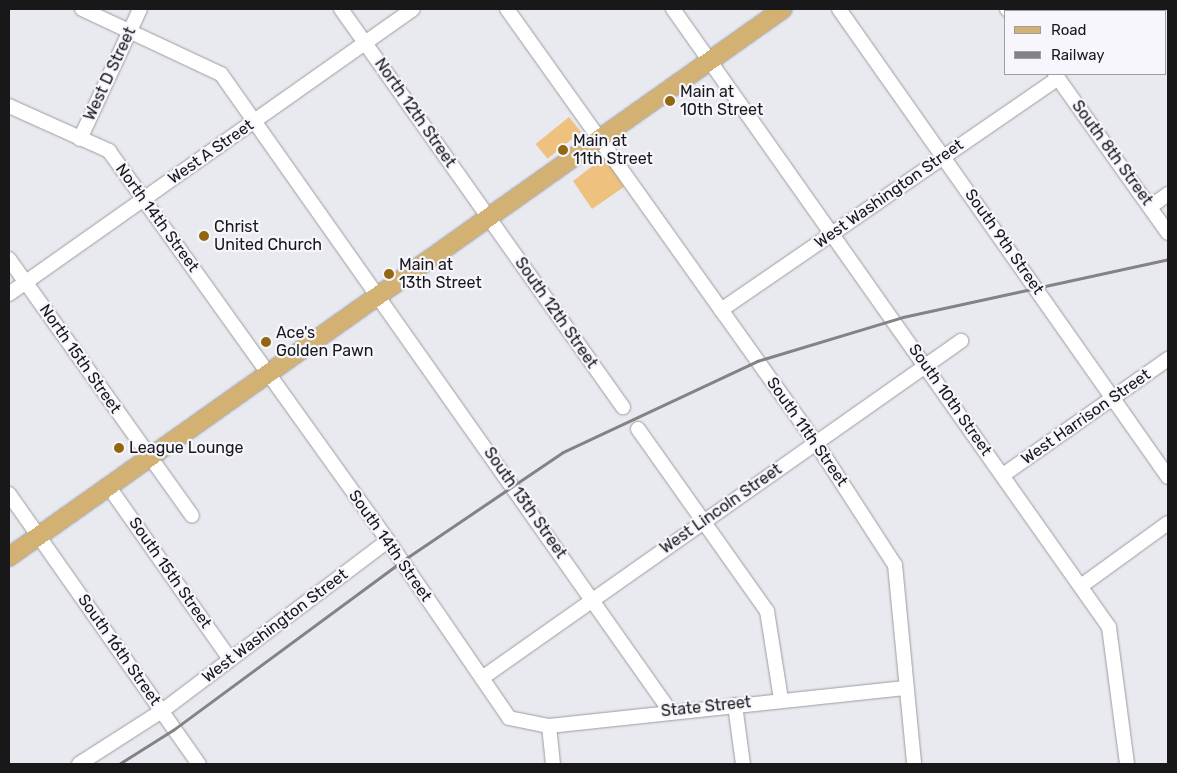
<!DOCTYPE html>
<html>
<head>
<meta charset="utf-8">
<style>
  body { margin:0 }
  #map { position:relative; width:1177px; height:773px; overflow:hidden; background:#e9e9f0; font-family:Rubik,sans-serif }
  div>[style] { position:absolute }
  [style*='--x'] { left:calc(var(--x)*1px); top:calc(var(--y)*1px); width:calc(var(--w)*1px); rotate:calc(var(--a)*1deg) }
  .green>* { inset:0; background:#efc17e; transform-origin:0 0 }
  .roads { filter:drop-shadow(0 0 1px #9c9ba2) drop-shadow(0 0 1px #9c9ba2) }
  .minor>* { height:14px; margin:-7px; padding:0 7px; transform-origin:7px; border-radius:7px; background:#fff }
  .major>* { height:18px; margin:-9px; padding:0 9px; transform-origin:9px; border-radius:9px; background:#d2b173 }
  .rail>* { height:3px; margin:-1.5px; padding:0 1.5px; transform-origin:1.5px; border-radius:1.5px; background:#828287 }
  .dots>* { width:14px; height:14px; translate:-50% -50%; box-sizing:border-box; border:2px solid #f7f6fd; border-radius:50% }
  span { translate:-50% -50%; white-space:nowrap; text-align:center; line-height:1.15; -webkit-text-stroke:4.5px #f7f6fd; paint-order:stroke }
  .street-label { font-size:16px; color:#18171a }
  .poi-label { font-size:16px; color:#18171a }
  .left { translate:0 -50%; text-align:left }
  .frame { position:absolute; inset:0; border:10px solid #18171a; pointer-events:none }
  .legend { position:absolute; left:1004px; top:10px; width:162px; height:65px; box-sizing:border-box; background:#f7f6fd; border:1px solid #9e9da2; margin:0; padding:6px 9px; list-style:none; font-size:15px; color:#18171a }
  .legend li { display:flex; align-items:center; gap:10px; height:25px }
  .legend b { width:25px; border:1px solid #9e9da2 }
</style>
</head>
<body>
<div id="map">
  <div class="green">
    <i style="left:569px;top:117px;width:19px;height:43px;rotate:51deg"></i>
    <i style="clip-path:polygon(607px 155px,624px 187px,592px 209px,573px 181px)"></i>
  </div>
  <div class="roads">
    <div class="minor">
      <i style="--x:82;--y:9;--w:153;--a:25.1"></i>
      <i style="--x:221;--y:74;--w:779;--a:54.82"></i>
      <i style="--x:341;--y:9;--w:488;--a:54.7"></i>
      <i style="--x:507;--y:9;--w:533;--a:54.55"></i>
      <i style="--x:816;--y:443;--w:145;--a:57.1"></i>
      <i style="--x:895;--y:565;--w:200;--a:84.5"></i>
      <i style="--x:673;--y:9;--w:756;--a:54.8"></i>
      <i style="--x:1109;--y:627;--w:138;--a:82.5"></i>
      <i style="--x:839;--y:9;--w:572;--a:54.89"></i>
      <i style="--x:1007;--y:9;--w:3;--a:45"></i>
      <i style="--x:1055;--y:74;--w:195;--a:54.6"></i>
      <i style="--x:9;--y:106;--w:110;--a:24.2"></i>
      <i style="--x:109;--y:151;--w:480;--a:54.4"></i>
      <i style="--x:388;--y:541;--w:214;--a:55.6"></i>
      <i style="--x:509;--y:718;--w:41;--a:11.3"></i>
      <i style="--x:549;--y:726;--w:358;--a:-6.1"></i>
      <i style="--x:80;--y:139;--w:143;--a:-65.2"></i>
      <i style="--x:1150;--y:207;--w:22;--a:-36"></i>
      <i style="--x:9;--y:259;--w:315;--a:54.5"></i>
      <i style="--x:9;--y:294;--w:494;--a:-35.2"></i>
      <i style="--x:721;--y:310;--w:409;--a:-34.5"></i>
      <i style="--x:638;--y:429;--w:223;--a:54.7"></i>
      <i style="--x:767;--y:611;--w:89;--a:81"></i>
      <i style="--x:1003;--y:475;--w:202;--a:-35.1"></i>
      <i style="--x:109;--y:487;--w:210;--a:54.9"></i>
      <i style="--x:9;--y:494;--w:330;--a:54.9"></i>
      <i style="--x:1081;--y:586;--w:107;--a:-35.9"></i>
      <i style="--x:482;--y:678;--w:586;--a:-35.13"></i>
      <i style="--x:735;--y:705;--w:60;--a:82.3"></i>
      <i style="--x:549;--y:726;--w:38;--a:84"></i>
      <i style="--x:79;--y:764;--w:98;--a:-32.6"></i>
      <i style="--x:162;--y:711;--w:283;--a:-37"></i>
    </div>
    <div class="major">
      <i style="--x:9;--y:557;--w:948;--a:-35.3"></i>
    </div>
  </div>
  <div class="rail">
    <i style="--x:119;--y:764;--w:64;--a:-32.2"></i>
    <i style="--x:173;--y:730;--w:285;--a:-36.4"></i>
    <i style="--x:402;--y:561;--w:194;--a:-34.1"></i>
    <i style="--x:563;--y:452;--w:214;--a:-25.1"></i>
    <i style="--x:757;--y:361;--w:152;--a:-16.8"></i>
    <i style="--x:903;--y:317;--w:271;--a:-12.3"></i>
  </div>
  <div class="dots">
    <i style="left:670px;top:101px;background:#936612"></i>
    <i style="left:563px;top:150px;background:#936612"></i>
    <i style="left:204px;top:236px;background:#936612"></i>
    <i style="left:389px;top:274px;background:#936612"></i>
    <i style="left:266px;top:342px;background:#936612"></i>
    <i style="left:119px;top:448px;background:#936612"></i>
  </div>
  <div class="street-label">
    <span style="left:110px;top:74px;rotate:-65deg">West D Street</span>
    <span style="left:415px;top:113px;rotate:55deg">North 12th Street</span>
    <span style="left:211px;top:152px;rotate:-35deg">West A Street</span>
    <span style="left:1112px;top:153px;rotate:54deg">South 8th Street</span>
    <span style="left:889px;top:194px;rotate:-35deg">West Washington Street</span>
    <span style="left:157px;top:218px;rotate:54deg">North 14th Street</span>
    <span style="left:1004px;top:242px;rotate:55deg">South 9th Street</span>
    <span style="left:556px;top:313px;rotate:55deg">South 12th Street</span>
    <span style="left:80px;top:359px;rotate:55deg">North 15th Street</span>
    <span style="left:950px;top:400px;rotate:55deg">South 10th Street</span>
    <span style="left:1086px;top:417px;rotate:-35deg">West Harrison Street</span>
    <span style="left:807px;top:432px;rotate:55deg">South 11th Street</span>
    <span style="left:525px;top:503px;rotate:55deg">South 13th Street</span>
    <span style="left:721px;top:509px;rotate:-35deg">West Lincoln Street</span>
    <span style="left:390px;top:546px;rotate:55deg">South 14th Street</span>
    <span style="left:170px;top:573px;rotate:55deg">South 15th Street</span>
    <span style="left:275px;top:626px;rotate:-37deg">West Washington Street</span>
    <span style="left:119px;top:650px;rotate:55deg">South 16th Street</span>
    <span style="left:706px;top:707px;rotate:-6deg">State Street</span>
  </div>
  <div class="poi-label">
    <span class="left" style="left:680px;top:101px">Main at<br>10th Street</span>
    <span class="left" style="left:573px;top:150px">Main at<br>11th Street</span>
    <span class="left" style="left:214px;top:236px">Christ<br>United Church</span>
    <span class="left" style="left:399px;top:274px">Main at<br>13th Street</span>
    <span class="left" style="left:276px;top:342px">Ace's<br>Golden Pawn</span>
    <span class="left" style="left:129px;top:448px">League Lounge</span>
  </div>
  <div class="frame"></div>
  <ul class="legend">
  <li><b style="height:6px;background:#d2b173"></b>Road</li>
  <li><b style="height:6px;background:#828287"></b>Railway</li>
  </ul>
</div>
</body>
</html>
